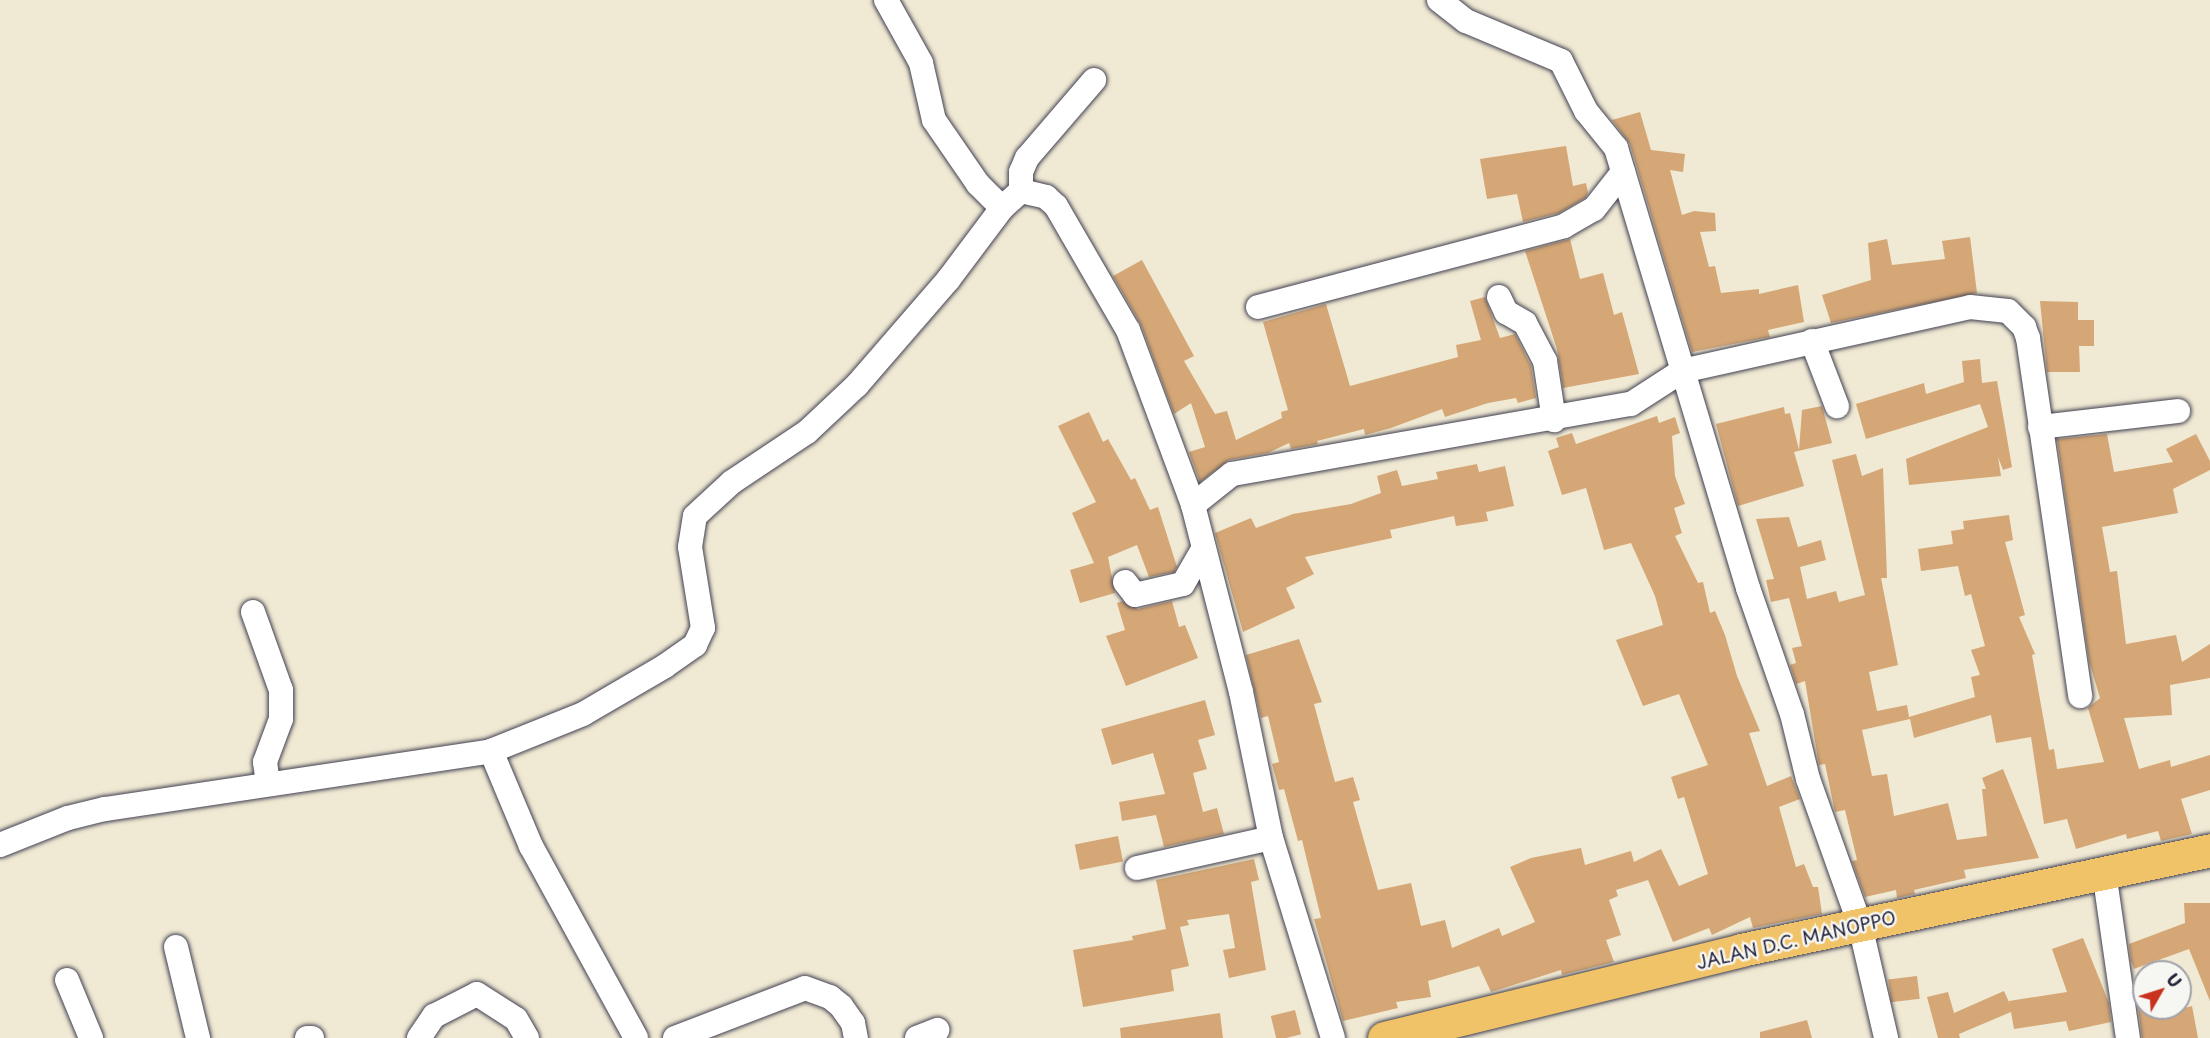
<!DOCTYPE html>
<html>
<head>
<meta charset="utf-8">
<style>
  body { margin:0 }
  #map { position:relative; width:2210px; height:1038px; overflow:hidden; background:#f0e9d3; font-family:"Playpen Sans",sans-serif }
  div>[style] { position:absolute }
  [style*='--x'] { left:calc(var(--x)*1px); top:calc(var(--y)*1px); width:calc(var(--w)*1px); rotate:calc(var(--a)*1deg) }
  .building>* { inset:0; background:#d5a776; transform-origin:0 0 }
  .roads { filter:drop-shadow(0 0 2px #414052) drop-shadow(0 0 2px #414052) }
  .street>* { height:24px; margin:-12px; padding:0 12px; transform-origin:12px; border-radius:12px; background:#fff }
  .highway>* { height:33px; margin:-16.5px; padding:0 16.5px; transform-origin:16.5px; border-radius:16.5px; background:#f1c369 }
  span { translate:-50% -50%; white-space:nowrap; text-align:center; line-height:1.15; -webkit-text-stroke:5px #f6f6f2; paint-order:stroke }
  .street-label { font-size:18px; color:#22223b }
  .north { position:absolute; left:2132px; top:960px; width:60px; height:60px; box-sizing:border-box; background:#f6f6f2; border:2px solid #a1a1a9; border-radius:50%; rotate:51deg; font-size:16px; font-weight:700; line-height:24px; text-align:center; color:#22223b }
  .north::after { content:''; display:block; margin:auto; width:21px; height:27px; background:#c8321e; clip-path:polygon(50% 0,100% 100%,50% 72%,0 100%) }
</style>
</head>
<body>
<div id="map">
  <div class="building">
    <i style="clip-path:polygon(1640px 112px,1651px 150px,1685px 154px,1683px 172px,1670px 170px,1682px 215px,1694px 211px,1715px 213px,1716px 231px,1700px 232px,1709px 267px,1715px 266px,1721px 293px,1759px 289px,1759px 294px,1798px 285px,1804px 322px,1768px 330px,1770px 337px,1692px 352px,1630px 144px,1612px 120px)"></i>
    <i style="clip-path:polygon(1566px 146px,1573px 186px,1586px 183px,1588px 193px,1585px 198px,1559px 213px,1523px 222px,1517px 194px,1487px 199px,1480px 159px)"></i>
    <i style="clip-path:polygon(1970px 237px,1977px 293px,1831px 323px,1822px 295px,1871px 280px,1868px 243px,1887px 239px,1892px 265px,1945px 259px,1942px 241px)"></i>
    <i style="clip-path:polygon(1570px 239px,1580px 279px,1603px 273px,1614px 315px,1622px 312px,1639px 374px,1563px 388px,1557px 349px,1525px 251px)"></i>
    <i style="clip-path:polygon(1142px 260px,1194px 356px,1184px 361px,1215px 414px,1227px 411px,1236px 440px,1282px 418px,1281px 412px,1288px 410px,1263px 322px,1326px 304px,1350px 386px,1458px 357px,1456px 345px,1481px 340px,1470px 301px,1485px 297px,1500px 338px,1515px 334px,1531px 366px,1536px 398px,1518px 403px,1516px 398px,1488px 403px,1445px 417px,1442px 409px,1391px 428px,1365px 435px,1364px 429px,1317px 441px,1318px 444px,1291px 449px,1289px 443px,1268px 453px,1229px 460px,1200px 482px,1189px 452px,1205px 447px,1191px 403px,1174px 414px,1141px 325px,1113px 276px)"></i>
    <i style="clip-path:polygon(2040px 301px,2078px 302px,2078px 320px,2094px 320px,2094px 346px,2079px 346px,2080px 372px,2047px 372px)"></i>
    <i style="clip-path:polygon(1980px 359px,1982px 383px,1997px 381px,2012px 467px,2003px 470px,1998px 457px,2001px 476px,1909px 485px,1906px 459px,1988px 427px,1980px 404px,1866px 439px,1856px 404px,1924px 383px,1926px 394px,1964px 382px,1962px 361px)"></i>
    <i style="clip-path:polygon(1822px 406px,1832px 443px,1794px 452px,1804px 486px,1738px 506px,1716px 424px,1784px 407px,1785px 414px,1790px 413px,1799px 450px,1802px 410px)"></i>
    <i style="clip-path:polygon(1089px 412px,1103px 442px,1108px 439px,1131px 480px,1135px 478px,1150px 510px,1158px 507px,1177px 567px,1174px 572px,1149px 577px,1137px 545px,1108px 557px,1115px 593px,1080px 603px,1070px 570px,1094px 563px,1072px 513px,1096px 502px,1058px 426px)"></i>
    <i style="clip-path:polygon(1657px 416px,1659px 423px,1675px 417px,1680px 433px,1672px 436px,1675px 476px,1685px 504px,1674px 508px,1682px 533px,1675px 536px,1698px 583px,1703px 582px,1710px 613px,1715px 611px,1725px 635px,1737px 676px,1760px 731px,1749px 733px,1767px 786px,1791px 776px,1797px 791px,1800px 799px,1779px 807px,1796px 867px,1804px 864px,1813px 887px,1818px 887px,1822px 914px,1753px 928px,1750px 917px,1712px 935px,1709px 928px,1673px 942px,1648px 880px,1616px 890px,1618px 896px,1609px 900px,1621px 935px,1606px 940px,1614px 962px,1562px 975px,1561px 970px,1491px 992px,1479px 966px,1428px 981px,1431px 997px,1396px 1002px,1398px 1008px,1343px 1021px,1314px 919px,1321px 918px,1302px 840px,1298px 841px,1284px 789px,1279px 790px,1272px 764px,1279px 762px,1268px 716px,1261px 718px,1246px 655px,1299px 639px,1322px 702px,1314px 704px,1335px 782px,1353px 777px,1360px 800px,1353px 802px,1378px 890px,1411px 883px,1421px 926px,1445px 920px,1452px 948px,1499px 928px,1502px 936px,1535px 922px,1510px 867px,1531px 858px,1581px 848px,1585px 865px,1631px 851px,1634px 862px,1661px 849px,1679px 886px,1708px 874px,1684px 797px,1678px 799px,1671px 777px,1708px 765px,1679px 694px,1643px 706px,1616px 640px,1663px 625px,1655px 596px,1631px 543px,1604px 550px,1586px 488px,1562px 495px,1548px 451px,1559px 447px,1556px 438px,1572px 433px,1576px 444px)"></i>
    <i style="clip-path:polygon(2107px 434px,2114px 472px,2173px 462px,2166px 449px,2196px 434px,2210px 461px,2210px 470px,2173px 489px,2178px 513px,2102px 527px,2110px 572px,2117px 571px,2126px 644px,2176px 635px,2182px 662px,2210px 644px,2210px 678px,2170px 685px,2172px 715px,2124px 718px,2139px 769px,2170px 760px,2171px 767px,2210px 755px,2210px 790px,2181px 799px,2192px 834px,2161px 841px,2158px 831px,2127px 839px,2126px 834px,2076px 849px,2067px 819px,2044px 824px,2031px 737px,1996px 743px,1991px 715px,1914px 738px,1910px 719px,1862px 730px,1872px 776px,1887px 774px,1894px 816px,1948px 803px,1957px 840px,1987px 836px,1982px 789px,1986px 789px,1982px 778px,2003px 769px,2039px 858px,1964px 870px,1966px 878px,1914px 890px,1915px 894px,1897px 898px,1896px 890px,1865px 897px,1852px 861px,1857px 860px,1845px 810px,1835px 812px,1825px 764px,1819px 765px,1805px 681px,1796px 684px,1790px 665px,1796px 663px,1792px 648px,1802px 646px,1789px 598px,1771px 602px,1766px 580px,1774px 579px,1756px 519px,1789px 517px,1798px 547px,1821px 540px,1826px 560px,1800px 567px,1807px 599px,1836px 591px,1839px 602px,1865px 595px,1832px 460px,1856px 454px,1862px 476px,1883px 468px,1887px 578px,1881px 578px,1898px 665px,1869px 672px,1877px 711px,1907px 705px,1909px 717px,1975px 697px,1971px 677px,1980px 675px,1971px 650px,1985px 646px,1971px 594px,1965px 596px,1958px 566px,1921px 571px,1918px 549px,1953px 544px,1951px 531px,1964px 529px,1963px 521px,2009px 515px,2013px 540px,2005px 542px,2025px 615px,2019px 617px,2035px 654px,2032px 655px,2049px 750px,2054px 749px,2057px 769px,2104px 762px,2088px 708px,2100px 698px,2089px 661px,2057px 439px)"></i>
    <i style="clip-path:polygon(1477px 464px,1479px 472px,1505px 466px,1514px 506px,1486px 512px,1488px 521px,1456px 526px,1454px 516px,1390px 530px,1392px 538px,1305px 557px,1314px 574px,1286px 588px,1295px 608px,1243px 632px,1215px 533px,1251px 518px,1256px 528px,1293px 514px,1351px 504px,1381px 493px,1377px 476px,1397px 470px,1402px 486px,1438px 479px,1436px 472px)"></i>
    <i style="clip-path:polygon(1122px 601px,1138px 609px,1172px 601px,1179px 627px,1185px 625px,1198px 658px,1126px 686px,1106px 636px,1125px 630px,1117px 603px)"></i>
    <i style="clip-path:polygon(1205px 700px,1215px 735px,1198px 740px,1207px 769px,1193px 773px,1203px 812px,1217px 808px,1224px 834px,1164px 847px,1156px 815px,1122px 821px,1119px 802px,1165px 794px,1153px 753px,1112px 765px,1101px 729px)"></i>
    <i style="left:1118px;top:836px;width:26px;height:44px;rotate:79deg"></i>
    <i style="clip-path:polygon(1254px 859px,1259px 880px,1251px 882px,1266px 970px,1229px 978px,1223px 950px,1235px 948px,1229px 914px,1187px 920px,1189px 925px,1180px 927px,1189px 966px,1171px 970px,1174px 991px,1083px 1007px,1073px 950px,1133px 940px,1132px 936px,1166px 929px,1156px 880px)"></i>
    <i style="clip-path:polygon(2184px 903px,2210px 903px,2210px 1001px,2189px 949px,2134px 969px,2131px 961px,2129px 944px,2185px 923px)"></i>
    <i style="clip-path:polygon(2083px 938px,2109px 1003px,2111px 1022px,2069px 1031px,2066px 1021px,2014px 1029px,2011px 1012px,1959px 1034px,1960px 1038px,1938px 1038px,1927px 997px,1948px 992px,1954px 1013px,2004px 991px,2010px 1004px,2009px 1001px,2067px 992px,2052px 949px)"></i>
    <i style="left:1917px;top:976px;width:23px;height:29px;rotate:83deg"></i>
    <i style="clip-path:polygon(2144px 996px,2144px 1008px,2164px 1008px,2165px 1013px,2192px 1006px,2198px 1038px,2142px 1038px,2137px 998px)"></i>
    <i style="left:1295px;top:1010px;width:25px;height:25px;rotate:76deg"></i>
    <i style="clip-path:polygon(1220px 1013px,1223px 1038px,1121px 1038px,1120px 1028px)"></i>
    <i style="clip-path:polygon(1807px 1020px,1812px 1038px,1760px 1038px,1760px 1032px)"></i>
  </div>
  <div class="roads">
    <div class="street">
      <i style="--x:886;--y:0;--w:72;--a:60.9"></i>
      <i style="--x:921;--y:63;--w:58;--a:77.2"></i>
      <i style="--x:934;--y:120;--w:78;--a:55.5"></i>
      <i style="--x:978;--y:184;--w:34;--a:45"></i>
      <i style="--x:1439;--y:0;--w:34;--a:38"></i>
      <i style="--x:1466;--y:21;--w:103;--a:22.8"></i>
      <i style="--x:1561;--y:61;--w:56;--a:63.4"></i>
      <i style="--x:1586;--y:111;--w:48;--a:51"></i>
      <i style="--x:1616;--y:148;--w:459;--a:73.3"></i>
      <i style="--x:1748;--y:588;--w:133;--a:70.8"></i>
      <i style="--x:1792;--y:714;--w:67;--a:76.2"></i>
      <i style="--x:1808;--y:779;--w:155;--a:70.4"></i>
      <i style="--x:1860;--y:925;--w:116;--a:77"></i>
      <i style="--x:1021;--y:191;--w:19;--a:-90"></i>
      <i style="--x:1021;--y:172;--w:15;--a:-67"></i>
      <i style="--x:1027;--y:158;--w:103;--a:-49.3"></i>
      <i style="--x:1499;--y:297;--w:17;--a:65"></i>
      <i style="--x:1506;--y:312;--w:22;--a:30"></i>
      <i style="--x:1525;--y:323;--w:43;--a:62.2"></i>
      <i style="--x:1545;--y:361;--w:60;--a:81.3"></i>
      <i style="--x:1258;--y:307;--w:317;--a:-14.8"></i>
      <i style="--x:1564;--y:226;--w:34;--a:-30"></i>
      <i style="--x:1594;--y:209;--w:47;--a:-51.9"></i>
      <i style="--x:1812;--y:341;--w:70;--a:69"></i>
      <i style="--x:2040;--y:427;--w:139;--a:-6.6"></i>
      <i style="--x:1125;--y:582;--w:16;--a:52"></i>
      <i style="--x:1135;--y:595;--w:49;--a:-12.9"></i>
      <i style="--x:1183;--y:584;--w:38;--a:-60"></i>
      <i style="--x:253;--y:612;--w:83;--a:70.3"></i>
      <i style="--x:281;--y:690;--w:29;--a:90"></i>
      <i style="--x:281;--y:719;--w:46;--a:110.4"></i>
      <i style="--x:265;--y:762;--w:22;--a:82"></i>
      <i style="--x:491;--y:751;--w:103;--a:67.2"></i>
      <i style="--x:531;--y:846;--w:219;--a:61.3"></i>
      <i style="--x:0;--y:845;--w:73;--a:-21.7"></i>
      <i style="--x:68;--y:818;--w:38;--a:-14"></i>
      <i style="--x:105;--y:809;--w:390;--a:-8.5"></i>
      <i style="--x:491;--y:751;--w:99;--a:-21.9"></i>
      <i style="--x:583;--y:714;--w:95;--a:-30.3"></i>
      <i style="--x:665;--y:666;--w:37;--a:-35"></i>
      <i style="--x:695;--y:645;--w:19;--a:-65"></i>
      <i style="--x:703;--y:628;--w:82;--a:-99.1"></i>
      <i style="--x:690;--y:547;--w:31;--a:-81"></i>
      <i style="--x:695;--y:516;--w:50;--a:-42.6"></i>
      <i style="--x:732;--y:482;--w:90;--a:-33.7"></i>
      <i style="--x:807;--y:432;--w:69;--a:-43.2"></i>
      <i style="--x:857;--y:385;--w:139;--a:-49.1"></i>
      <i style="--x:948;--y:280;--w:90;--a:-53.1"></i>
      <i style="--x:1002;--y:208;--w:25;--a:-42"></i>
      <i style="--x:1021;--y:191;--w:26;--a:13"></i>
      <i style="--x:1046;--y:197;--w:13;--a:42"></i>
      <i style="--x:1056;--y:206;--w:143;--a:59.9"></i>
      <i style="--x:1128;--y:330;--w:187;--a:69.6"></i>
      <i style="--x:1137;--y:868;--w:137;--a:-12.6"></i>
      <i style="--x:2104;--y:872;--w:168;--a:81.8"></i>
      <i style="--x:176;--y:947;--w:94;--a:76.4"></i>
      <i style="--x:67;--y:980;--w:63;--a:67.5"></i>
      <i style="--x:307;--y:1038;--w:5;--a:0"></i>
      <i style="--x:419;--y:1038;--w:27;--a:-56"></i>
      <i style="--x:434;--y:1016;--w:48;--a:-27.1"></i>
      <i style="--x:477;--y:994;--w:46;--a:32.7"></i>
      <i style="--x:516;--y:1019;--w:22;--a:60"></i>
      <i style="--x:675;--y:1038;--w:139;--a:-21"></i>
      <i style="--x:805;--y:988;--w:27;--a:20"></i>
      <i style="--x:830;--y:997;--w:14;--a:39"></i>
      <i style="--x:841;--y:1006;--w:21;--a:55"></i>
      <i style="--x:853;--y:1023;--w:15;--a:79"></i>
      <i style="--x:917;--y:1038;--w:22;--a:-22"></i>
      <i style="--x:1333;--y:1038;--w:209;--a:-107.2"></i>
      <i style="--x:1271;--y:838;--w:149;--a:-101.6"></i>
      <i style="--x:1241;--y:692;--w:193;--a:-104.4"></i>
      <i style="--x:1193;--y:505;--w:50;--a:-38.5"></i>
      <i style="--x:1232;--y:474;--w:405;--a:-10"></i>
      <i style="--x:1631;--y:404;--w:61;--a:-32.9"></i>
      <i style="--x:1682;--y:371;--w:295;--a:-12.5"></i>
      <i style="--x:1970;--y:307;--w:38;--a:6"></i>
      <i style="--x:2008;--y:311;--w:23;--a:45"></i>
      <i style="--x:2024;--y:327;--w:12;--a:70"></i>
      <i style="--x:2028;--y:338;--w:362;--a:81.7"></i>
    </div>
    <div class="highway">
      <i style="--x:1384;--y:1038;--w:368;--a:-13.8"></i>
      <i style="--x:1741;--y:950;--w:480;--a:-12"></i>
    </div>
  </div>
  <div class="street-label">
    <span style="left:1796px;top:940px;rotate:-13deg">JALAN D.C. MANOPPO</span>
  </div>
  <div class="north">U</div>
</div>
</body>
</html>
